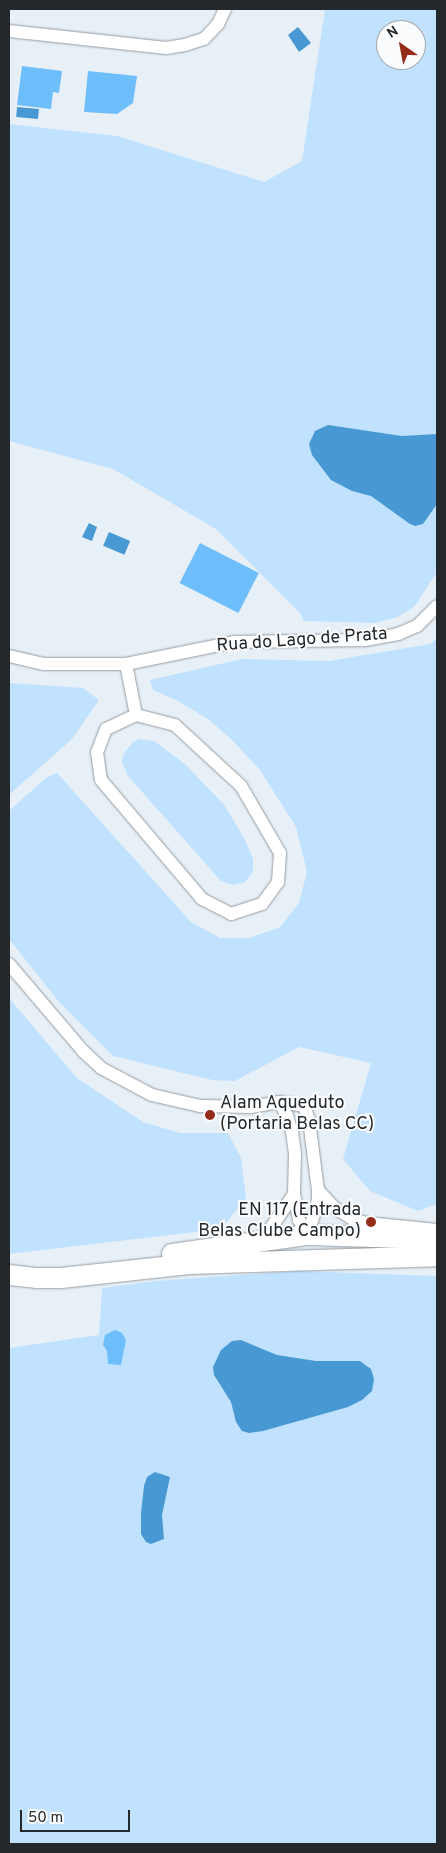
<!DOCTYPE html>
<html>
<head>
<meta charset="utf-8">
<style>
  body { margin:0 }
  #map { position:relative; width:446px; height:1853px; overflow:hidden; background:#e8f0f7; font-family:Overpass,sans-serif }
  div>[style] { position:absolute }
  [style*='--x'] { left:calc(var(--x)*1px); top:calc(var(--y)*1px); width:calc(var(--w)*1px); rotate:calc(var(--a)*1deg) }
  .green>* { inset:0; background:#c0e2fe }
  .water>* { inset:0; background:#4899d3; transform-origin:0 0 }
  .building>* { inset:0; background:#6dbefa; transform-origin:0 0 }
  .roads { filter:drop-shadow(0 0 1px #959ca2) drop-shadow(0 0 1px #959ca2) }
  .minor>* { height:12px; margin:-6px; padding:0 6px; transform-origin:6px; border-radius:6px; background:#fff }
  .primary>* { height:20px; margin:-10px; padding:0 10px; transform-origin:10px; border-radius:10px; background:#fff }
  .dots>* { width:14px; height:14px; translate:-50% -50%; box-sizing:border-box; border:2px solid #fbfcfe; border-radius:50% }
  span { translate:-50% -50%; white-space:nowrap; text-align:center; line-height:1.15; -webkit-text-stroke:4px #fbfcfe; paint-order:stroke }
  .street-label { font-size:18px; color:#25282a }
  .poi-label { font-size:18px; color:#25282a }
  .left { translate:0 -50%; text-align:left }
  .right { translate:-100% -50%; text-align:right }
  .frame { position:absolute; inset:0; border:10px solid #25282a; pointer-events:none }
  .north { position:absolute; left:376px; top:20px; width:50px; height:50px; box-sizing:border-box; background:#fbfcfe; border:1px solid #a5a7a9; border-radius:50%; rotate:327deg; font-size:14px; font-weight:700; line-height:20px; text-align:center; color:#25282a }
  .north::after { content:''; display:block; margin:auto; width:18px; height:22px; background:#952c1a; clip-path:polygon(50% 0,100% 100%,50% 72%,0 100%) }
  .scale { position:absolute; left:20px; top:1810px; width:110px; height:22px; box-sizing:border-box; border:2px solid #25282a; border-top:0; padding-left:6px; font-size:15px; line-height:18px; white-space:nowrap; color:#25282a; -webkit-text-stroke:4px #fbfcfe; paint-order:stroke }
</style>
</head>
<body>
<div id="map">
  <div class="green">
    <i style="clip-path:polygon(evenodd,325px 9px,437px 9px,437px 572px,415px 606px,398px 617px,374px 623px,304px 621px,300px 613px,216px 529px,113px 469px,9px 441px,9px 124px,117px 136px,264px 182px,302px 161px,325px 9px,386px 30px,416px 30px,416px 60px,386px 60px,386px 30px)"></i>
    <i style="clip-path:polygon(437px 638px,437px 1204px,418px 1211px,370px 1191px,343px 1159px,371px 1063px,299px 1047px,235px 1081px,212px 1080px,113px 1056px,59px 1002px,9px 939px,9px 811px,47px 777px,57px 773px,191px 922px,220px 938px,249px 938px,280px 927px,299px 903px,307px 872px,296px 827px,260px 770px,231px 739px,208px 719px,176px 700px,153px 690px,150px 680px,242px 659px,329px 661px,430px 644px)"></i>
    <i style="clip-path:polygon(9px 683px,83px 688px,99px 700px,72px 739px,9px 795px)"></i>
    <i style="clip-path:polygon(139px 739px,154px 741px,185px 764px,225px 806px,244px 838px,253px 859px,253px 872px,245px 882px,233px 885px,221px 881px,128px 776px,122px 762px,123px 755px,132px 743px)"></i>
    <i style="clip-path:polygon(9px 998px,77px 1078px,143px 1122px,180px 1133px,228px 1133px,241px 1158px,246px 1198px,221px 1229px,9px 1254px)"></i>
    <i style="clip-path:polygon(298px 1271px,437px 1276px,437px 1844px,9px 1844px,9px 1348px,99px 1335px,102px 1288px,155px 1281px)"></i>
  </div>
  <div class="water">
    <i style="clip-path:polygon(298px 27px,311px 43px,299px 52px,288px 35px)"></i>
    <i style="left:17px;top:107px;width:22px;height:10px;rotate:5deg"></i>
    <i style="clip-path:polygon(328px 425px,402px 436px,437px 434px,437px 504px,423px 524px,415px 526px,410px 524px,371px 496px,352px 491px,331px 480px,312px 455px,309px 444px,315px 431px)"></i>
    <i style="clip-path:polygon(89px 523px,97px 527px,92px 541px,82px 537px)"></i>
    <i style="left:109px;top:532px;width:23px;height:15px;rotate:23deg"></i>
    <i style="clip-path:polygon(241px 1340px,277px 1355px,316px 1361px,360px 1361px,371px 1369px,374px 1379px,372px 1391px,362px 1400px,348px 1407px,263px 1431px,249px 1433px,242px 1431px,236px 1422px,231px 1402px,214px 1375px,213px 1367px,221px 1350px,232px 1341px)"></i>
    <i style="clip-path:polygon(155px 1472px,170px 1477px,162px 1515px,164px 1539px,151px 1544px,146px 1542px,141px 1534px,141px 1513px,144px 1486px,147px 1477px)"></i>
  </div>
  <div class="building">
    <i style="clip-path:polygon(22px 66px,62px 71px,59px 93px,53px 92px,51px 109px,17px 105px)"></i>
    <i style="clip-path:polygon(88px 71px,137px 76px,133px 103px,117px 114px,84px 112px)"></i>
    <i style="left:200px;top:543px;width:66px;height:45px;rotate:27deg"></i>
    <i style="clip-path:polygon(115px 1330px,122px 1333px,126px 1340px,121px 1365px,108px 1364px,107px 1351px,103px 1345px,105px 1335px)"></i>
  </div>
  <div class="roads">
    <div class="minor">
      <i style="--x:9;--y:31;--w:158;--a:6.2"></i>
      <i style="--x:166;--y:48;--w:19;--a:-9"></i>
      <i style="--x:185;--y:45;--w:20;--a:-18"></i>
      <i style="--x:204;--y:39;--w:21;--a:-47"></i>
      <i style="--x:218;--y:24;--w:17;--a:-65"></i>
      <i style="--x:9;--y:656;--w:36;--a:13"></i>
      <i style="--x:44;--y:664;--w:82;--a:0"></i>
      <i style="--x:126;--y:664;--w:110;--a:-11.5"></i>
      <i style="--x:234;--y:642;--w:131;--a:-0.9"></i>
      <i style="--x:365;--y:640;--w:34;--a:-10"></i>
      <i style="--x:398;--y:634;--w:21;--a:-23"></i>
      <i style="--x:417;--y:626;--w:28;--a:-45"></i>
      <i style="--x:126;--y:664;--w:52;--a:78.9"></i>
      <i style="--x:136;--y:715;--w:33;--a:155"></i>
      <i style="--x:106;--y:729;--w:25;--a:111"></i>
      <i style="--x:97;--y:752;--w:28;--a:82"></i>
      <i style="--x:101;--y:780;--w:156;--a:49.7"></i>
      <i style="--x:202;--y:899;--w:33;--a:27"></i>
      <i style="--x:231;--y:914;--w:33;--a:-18"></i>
      <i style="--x:262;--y:904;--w:27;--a:-54"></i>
      <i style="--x:278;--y:882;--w:29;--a:-86"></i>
      <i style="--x:280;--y:853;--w:78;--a:-120.2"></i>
      <i style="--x:241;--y:786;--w:90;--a:-137.3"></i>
      <i style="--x:175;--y:725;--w:40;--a:-165.6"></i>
      <i style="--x:9;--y:964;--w:116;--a:49.6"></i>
      <i style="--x:84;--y:1052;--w:23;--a:43"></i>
      <i style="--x:101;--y:1068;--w:58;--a:27.9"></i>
      <i style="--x:152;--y:1095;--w:49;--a:12.9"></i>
      <i style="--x:200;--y:1106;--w:51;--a:1.1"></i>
      <i style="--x:251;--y:1107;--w:28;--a:-10"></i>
      <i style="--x:279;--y:1102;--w:25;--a:9"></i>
      <i style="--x:304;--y:1106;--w:15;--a:70"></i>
      <i style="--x:309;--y:1120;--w:71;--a:82.7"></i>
      <i style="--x:318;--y:1190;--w:10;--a:90"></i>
      <i style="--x:318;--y:1200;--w:36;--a:106"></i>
      <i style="--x:279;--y:1102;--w:16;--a:60"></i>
      <i style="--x:287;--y:1116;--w:17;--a:73"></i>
      <i style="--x:292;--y:1132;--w:21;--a:82"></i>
      <i style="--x:295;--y:1153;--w:41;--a:91.4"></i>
      <i style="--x:294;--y:1194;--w:26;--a:79"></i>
      <i style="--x:299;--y:1220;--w:17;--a:59"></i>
      <i style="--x:318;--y:1190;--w:25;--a:47"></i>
      <i style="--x:335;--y:1208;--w:22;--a:32"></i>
      <i style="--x:354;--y:1220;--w:13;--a:13"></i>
      <i style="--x:367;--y:1223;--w:70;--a:5.7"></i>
      <i style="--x:257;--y:1240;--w:14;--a:-36"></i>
      <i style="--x:268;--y:1232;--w:46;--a:-55.6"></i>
    </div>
    <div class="primary">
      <i style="--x:172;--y:1254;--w:137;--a:-8"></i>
      <i style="--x:308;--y:1235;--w:129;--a:1.8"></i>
      <i style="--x:9;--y:1275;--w:27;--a:6"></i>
      <i style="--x:36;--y:1278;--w:25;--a:0"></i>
      <i style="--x:61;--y:1278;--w:129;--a:-6.2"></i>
      <i style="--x:189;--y:1264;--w:248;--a:-1.8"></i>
    </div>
  </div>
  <div class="dots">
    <i style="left:210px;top:1115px;background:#952c1a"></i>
    <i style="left:371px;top:1222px;background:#952c1a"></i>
  </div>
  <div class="street-label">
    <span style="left:302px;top:641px;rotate:-4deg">Rua do Lago de Prata</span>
  </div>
  <div class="poi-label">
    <span class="left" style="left:220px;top:1115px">Alam Aqueduto<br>(Portaria Belas CC)</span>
    <span class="right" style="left:361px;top:1222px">EN 117 (Entrada<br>Belas Clube Campo)</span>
  </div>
  <div class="frame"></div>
  <div class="north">N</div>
  <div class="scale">50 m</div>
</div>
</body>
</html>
